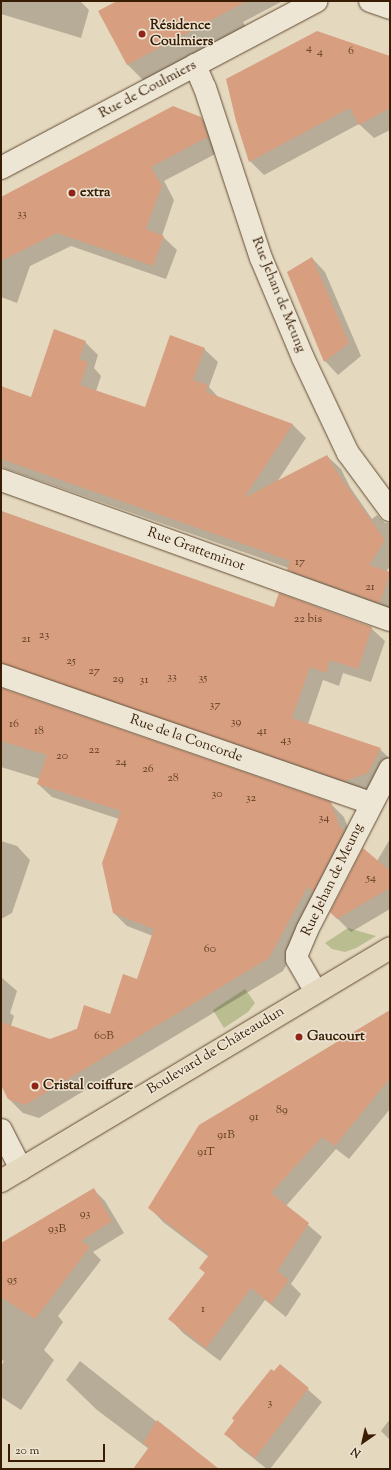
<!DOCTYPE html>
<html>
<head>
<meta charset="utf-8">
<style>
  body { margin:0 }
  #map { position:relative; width:391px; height:1470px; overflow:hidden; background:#e4d8bf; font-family:"Sorts Mill Goudy",serif }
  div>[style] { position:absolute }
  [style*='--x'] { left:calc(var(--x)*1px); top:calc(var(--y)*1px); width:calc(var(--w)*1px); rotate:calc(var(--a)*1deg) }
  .green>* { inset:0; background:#b9bd8f }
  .shadow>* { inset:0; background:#0003 }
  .building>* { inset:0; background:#d89e80 }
  .roads { filter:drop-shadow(0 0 1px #634c33) drop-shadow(0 0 1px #634c33) }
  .minor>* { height:22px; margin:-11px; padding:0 11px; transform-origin:11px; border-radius:11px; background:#ede6d5 }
  .major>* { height:22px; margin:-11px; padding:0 11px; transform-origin:11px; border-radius:11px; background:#e4d8bf }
  .dots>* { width:11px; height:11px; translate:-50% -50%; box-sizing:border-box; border:2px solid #ede6d5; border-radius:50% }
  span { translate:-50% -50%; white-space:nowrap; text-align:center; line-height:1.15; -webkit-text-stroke:3px #ede6d5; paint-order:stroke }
  .number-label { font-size:12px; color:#603d23 }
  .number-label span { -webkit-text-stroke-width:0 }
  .poi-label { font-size:14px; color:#381d04; font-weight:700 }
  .left { translate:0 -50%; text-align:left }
  .street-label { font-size:14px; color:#381d04 }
  .frame { position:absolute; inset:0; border:2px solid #381d04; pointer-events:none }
  .north { position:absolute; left:343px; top:1422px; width:40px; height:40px; -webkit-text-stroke:3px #ede6d5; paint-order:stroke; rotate:214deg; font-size:11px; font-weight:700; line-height:16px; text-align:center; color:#381d04 }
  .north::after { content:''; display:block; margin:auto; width:14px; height:18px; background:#381d04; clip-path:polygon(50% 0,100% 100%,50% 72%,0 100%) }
  .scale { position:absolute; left:8px; top:1444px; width:97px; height:18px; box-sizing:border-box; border:2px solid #381d04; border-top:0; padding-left:5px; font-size:12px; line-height:14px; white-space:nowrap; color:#381d04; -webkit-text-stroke:3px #ede6d5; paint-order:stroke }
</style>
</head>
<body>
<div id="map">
  <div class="green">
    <i style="clip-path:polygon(348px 928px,376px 936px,356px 948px,345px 952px,332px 949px,325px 943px)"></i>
    <i style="clip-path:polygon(245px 989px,255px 1003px,248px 1012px,224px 1028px,213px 1010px)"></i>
  </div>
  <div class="shadow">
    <i style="clip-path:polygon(1px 1px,80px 1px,89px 10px,81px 38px,1px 14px)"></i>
    <i style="clip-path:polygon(119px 1px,283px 1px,243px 22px,247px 29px,146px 83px,127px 64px)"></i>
    <i style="clip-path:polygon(390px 57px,390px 130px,374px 138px,359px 124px,264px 175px,250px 161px)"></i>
    <i style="clip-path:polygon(201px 118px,215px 132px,221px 151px,164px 181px,174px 200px,162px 236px,177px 250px,166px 279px,71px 246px,30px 266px,17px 303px,1px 297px,1px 198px)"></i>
    <i style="clip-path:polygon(312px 258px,325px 272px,361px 356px,338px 375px,325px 361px,288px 272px)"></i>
    <i style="clip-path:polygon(85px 342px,98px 355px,94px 368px,101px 376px,96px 391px,145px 409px,204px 349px,218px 362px,209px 387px,219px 398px,293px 425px,306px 438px,277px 482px,327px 456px,341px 469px,350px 487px,372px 519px,377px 515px,385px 523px,390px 523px,390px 566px,386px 572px,390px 574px,390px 615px,301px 583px,288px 568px,266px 560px,1px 467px,1px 387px,32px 398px)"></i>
    <i style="clip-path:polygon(1px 511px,274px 608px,371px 628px,385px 641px,371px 682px,343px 673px,339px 686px,323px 680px,308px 724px,380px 749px,390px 759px,381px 786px,358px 794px,2px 684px,2px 690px,330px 803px,344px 817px,353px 842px,283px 971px,39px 1118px,23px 1113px,9px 1099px,1px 1083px,1px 977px,17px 991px,10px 1013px,14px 1016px,11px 1026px,50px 1040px,110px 1015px,138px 980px,153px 936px,127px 926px,114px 913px,119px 819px,52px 797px,38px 784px,40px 779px,1px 767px)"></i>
    <i style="clip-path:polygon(390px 839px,390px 909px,351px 932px,337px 918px,377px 861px)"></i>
    <i style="clip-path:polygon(1px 841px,17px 846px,30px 860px,12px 913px,1px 919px)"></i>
    <i style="clip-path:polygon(390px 1011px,390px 1109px,349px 1159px,336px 1149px,286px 1206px,322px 1237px,291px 1284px,301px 1294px,286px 1317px,265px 1300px,220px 1361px,183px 1333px,170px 1319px,205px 1273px,209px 1257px,163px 1222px,150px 1208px)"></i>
    <i style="clip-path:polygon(93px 1189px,105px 1201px,124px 1233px,93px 1252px,101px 1260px,58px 1316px,63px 1322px,44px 1350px,54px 1360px,21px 1410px,1px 1397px,1px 1366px,4px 1361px,1px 1360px,1px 1244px)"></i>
    <i style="clip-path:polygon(80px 1361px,200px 1456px,214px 1469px,151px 1469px,149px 1449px,97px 1410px,66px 1380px)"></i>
    <i style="clip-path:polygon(280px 1365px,322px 1402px,270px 1469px,267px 1469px,239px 1447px,226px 1434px)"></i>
    <i style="clip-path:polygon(390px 1419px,390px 1440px,381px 1431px)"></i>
  </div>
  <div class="building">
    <i style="clip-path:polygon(117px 1px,247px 1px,127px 65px,98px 11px)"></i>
    <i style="clip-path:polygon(317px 31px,390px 56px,390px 108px,359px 125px,350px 108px,249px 162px,236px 121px,226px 79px)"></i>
    <i style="clip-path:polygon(173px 106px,201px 117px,208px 137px,151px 167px,162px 186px,146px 229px,164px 236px,153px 266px,57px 233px,1px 261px,1px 197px)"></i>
    <i style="clip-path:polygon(312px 257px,349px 343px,324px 362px,287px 272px)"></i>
    <i style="clip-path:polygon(54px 329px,86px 341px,79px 359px,88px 362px,80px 385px,145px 407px,170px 335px,205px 348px,193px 380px,208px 385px,206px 392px,293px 424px,244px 498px,327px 455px,337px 472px,385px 540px,369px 565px,390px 572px,380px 603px,287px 570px,290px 561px,252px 547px,1px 459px,1px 386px,31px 397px)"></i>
    <i style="clip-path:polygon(1px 511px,274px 607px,279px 593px,372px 627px,358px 669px,330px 660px,326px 673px,310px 667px,292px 718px,381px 748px,368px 773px,344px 781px,1px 663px)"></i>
    <i style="clip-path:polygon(1px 688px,331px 802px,340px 828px,344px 831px,313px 892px,308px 886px,269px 958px,25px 1105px,8px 1099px,1px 1085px,1px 1022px,50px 1039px,77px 1029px,84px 1005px,110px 1014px,123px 974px,137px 979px,154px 929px,113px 913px,102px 863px,121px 811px,37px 784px,47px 755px,1px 741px)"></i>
    <i style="clip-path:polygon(363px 848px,390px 871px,390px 888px,337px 919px,330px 912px)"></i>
    <i style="clip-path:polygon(390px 1010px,390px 1078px,335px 1146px,322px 1137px,271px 1193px,309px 1223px,277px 1271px,289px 1280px,271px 1304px,251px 1288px,206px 1348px,168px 1319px,205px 1273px,199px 1268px,209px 1255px,148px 1208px,199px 1125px)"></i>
    <i style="clip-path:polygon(94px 1188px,112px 1221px,81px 1241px,90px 1247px,35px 1319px,1px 1297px,1px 1243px)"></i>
    <i style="clip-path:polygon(280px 1364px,309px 1388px,255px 1458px,224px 1434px,234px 1421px,232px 1418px,271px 1369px,274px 1371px)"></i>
    <i style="clip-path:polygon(157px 1420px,219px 1469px,133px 1469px,149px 1447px,143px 1443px)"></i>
  </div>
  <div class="roads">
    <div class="minor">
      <i style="--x:370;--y:1;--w:21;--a:19"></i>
      <i style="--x:195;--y:65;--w:25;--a:67"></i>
      <i style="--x:205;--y:88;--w:179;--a:71.8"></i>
      <i style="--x:261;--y:258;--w:108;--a:67.2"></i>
      <i style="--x:303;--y:358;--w:105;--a:64.7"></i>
      <i style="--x:348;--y:453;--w:71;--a:53.6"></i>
      <i style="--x:1;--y:168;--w:357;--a:-27.9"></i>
      <i style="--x:1;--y:480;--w:413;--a:19.8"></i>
      <i style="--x:1;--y:675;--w:392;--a:19.1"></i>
      <i style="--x:316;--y:992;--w:38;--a:-120"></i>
      <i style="--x:297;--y:959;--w:5;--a:-90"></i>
      <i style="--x:297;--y:954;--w:26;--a:-67"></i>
      <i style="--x:307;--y:930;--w:181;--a:-62.7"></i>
      <i style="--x:1;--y:1130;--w:44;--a:62.9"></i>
    </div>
    <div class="major">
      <i style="--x:1;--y:1181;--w:453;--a:-30.9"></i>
    </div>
  </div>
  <div class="dots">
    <i style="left:142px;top:34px;background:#8f2418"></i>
    <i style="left:72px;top:193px;background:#8f2418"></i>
    <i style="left:299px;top:1037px;background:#8f2418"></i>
    <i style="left:35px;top:1086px;background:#8f2418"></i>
  </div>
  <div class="number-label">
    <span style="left:309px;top:49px">4</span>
    <span style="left:351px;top:52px">6</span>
    <span style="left:320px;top:53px">4</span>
    <span style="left:22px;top:215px">33</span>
    <span style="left:300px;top:563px">17</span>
    <span style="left:370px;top:588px">21</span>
    <span style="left:308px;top:620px">22 bis</span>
    <span style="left:44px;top:636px">23</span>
    <span style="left:26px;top:640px">21</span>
    <span style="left:71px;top:662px">25</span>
    <span style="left:94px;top:672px">27</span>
    <span style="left:172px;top:678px">33</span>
    <span style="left:203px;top:679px">35</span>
    <span style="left:118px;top:680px">29</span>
    <span style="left:144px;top:681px">31</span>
    <span style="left:215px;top:706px">37</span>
    <span style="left:236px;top:723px">39</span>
    <span style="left:14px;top:725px">16</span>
    <span style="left:39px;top:732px">18</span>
    <span style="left:262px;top:732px">41</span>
    <span style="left:286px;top:741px">43</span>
    <span style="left:94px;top:751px">22</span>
    <span style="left:62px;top:757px">20</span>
    <span style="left:121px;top:763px">24</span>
    <span style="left:148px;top:770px">26</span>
    <span style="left:173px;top:779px">28</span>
    <span style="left:217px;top:795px">30</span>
    <span style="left:251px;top:799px">32</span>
    <span style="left:324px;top:819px">34</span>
    <span style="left:371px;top:879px">54</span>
    <span style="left:210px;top:950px">60</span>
    <span style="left:104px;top:1037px">60B</span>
    <span style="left:282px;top:1111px">89</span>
    <span style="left:254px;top:1118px">91</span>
    <span style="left:226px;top:1136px">91B</span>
    <span style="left:206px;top:1153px">91T</span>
    <span style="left:85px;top:1215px">93</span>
    <span style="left:57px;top:1230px">93B</span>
    <span style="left:12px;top:1281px">95</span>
    <span style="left:203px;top:1310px">1</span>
    <span style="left:270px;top:1404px">3</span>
  </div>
  <div class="poi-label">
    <span class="left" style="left:150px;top:34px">Résidence<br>Coulmiers</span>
    <span class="left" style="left:80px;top:193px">extra</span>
    <span class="left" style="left:307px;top:1037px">Gaucourt</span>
    <span class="left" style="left:43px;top:1086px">Cristal coiffure</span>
  </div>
  <div class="street-label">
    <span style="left:148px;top:90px;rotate:-28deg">Rue de Coulmiers</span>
    <span style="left:278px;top:295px;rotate:68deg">Rue Jehan de Meung</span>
    <span style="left:196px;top:550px;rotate:20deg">Rue Gratteminot</span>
    <span style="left:186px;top:739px;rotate:19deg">Rue de la Concorde</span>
    <span style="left:333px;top:880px;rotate:-64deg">Rue Jehan de Meung</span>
    <span style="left:216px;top:1051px;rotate:-31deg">Boulevard de Châteaudun</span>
  </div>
  <div class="frame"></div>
  <div class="north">N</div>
  <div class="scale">20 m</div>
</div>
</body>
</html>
